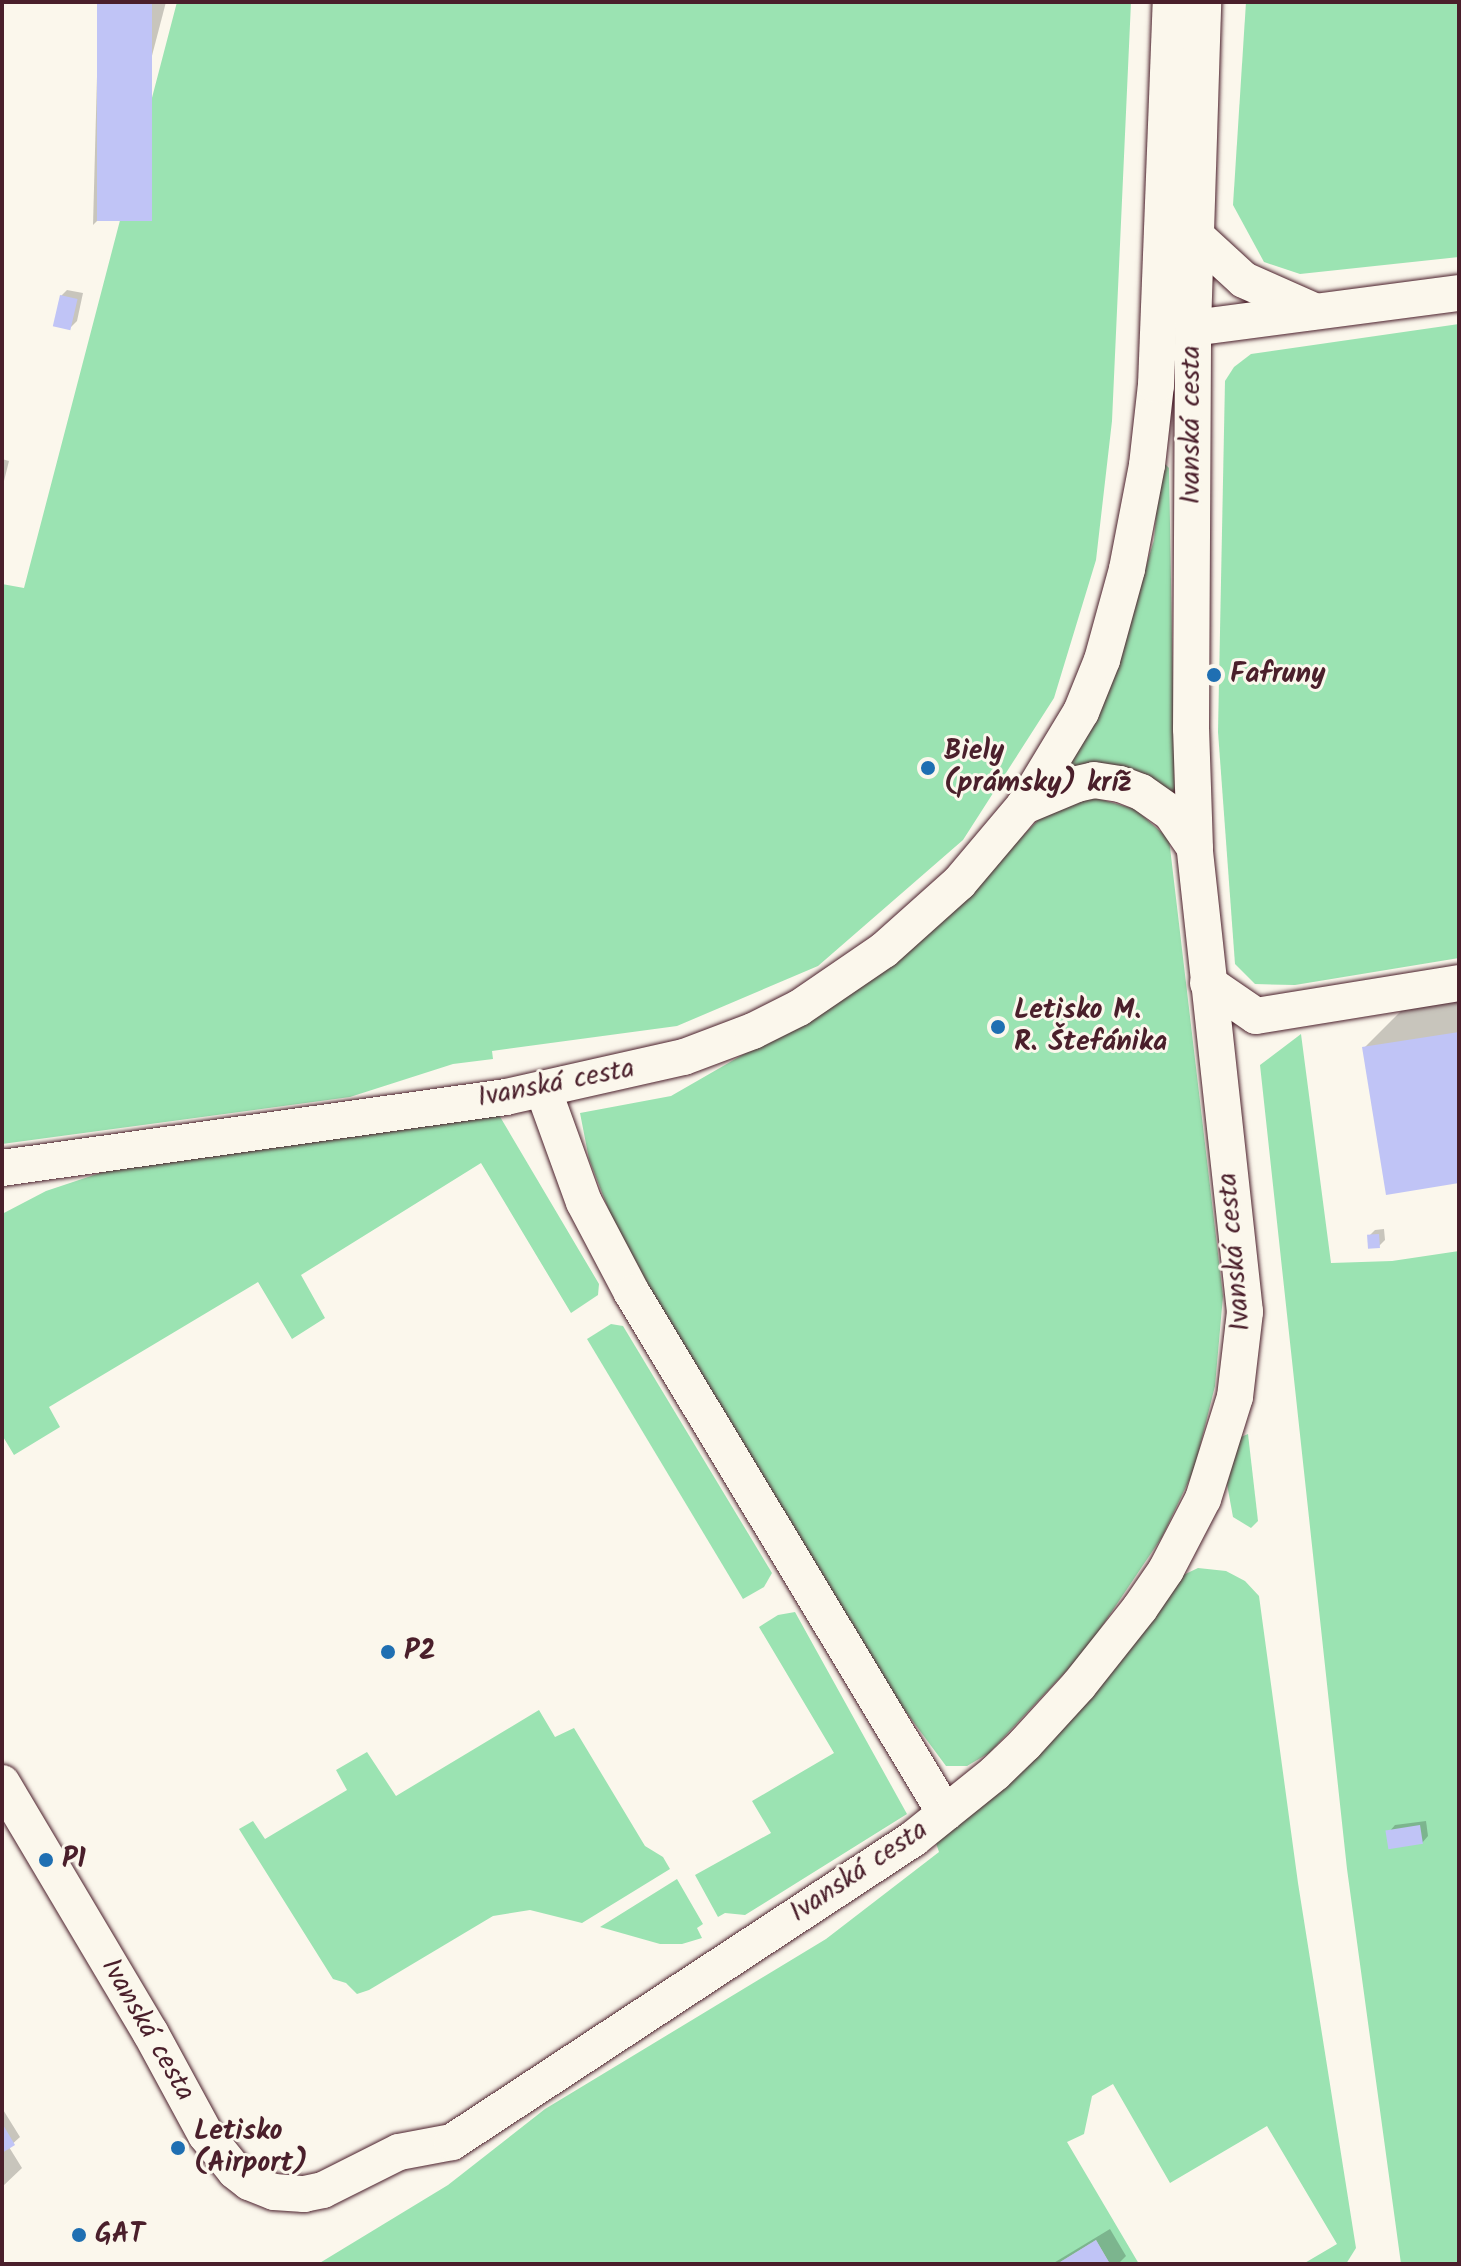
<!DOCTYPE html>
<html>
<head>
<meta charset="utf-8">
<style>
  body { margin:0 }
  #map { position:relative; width:1461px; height:2266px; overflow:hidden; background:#fbf7ec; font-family:Kalam,sans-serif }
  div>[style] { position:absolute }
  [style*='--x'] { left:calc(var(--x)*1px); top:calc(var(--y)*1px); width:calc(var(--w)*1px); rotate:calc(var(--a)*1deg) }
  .green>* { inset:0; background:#9be3b2 }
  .shadow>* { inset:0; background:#0003 }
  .building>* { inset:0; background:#c0c4f6; transform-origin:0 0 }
  .roads { filter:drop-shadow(0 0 2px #4a1f2b) drop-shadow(0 0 2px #4a1f2b) }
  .minor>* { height:36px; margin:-18px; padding:0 18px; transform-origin:18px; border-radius:18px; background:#fbf7ec }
  .dots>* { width:22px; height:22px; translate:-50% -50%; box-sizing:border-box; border:4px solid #fbf7ec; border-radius:50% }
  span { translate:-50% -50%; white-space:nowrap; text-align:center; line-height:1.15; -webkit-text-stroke:6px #fbf7ec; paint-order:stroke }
  .street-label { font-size:28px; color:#4a1f2b }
  .poi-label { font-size:28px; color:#4a1f2b; font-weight:700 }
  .left { translate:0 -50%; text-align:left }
  .frame { position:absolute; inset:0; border:4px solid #4a1f2b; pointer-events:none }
</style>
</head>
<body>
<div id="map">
  <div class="green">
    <i style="clip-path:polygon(177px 2px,1131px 2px,1112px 421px,1096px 560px,1054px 698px,963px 840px,818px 966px,677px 1026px,492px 1051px,493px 1059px,453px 1064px,350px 1097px,2px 1144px,2px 584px,24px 588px)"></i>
    <i style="clip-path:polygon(1246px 2px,1459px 2px,1459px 257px,1300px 274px,1264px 262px,1233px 205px)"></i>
    <i style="clip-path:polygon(1459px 324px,1459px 958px,1295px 985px,1255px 984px,1235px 964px,1218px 732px,1225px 381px,1234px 367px,1251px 354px)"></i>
    <i style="clip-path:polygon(1165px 464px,1169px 468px,1175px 804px,1112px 766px,1083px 764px,1066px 773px,1118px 659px,1154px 540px,1160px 466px)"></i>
    <i style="clip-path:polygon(1081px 794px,1135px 809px,1169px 839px,1223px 1296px,1215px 1386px,1194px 1470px,1162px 1537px,1086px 1650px,989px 1753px,967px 1766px,946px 1766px,866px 1658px,630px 1265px,589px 1159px,580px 1113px,671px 1096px,791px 1027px,982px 878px,1040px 818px)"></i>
    <i style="clip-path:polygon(1301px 1034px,1331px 1263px,1392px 1261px,1459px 1251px,1459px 2264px,1401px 2264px,1347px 1869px,1260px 1065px)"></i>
    <i style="clip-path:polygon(499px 1115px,599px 1284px,598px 1295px,571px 1313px,481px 1163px,301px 1275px,325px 1318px,292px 1339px,258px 1282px,49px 1407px,60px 1427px,14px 1455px,2px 1435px,2px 1214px,46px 1191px,109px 1170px)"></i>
    <i style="clip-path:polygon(611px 1324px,623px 1326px,772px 1573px,764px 1587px,743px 1599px,587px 1339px)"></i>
    <i style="clip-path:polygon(1248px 1434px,1258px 1521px,1251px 1528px,1233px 1517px,1227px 1484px,1241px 1437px)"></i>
    <i style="clip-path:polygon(1198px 1568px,1226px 1571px,1245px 1581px,1259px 1596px,1298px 1883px,1356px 2248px,1346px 2264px,1303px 2264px,1337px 2244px,1267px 2126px,1170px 2183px,1113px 2084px,1092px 2096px,1084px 2134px,1067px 2142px,1139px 2264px,1110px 2264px,1096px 2240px,1057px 2264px,318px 2264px,448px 2185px,545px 2109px,826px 1939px,939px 1852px,936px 1843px,1177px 1578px)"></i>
    <i style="clip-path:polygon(795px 1612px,907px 1814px,745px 1915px,725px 1913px,718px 1917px,695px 1875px,771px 1833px,752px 1801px,834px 1753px,759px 1627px,778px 1615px)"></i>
    <i style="clip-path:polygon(539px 1710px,555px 1737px,574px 1728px,645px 1846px,663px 1857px,670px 1869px,582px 1923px,530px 1910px,493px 1916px,369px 1990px,357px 1994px,346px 1983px,333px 1979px,239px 1829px,253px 1821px,265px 1839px,347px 1790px,336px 1770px,367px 1752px,396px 1796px)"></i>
    <i style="clip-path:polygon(677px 1879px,703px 1924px,697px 1928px,702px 1938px,682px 1944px,660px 1944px,600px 1927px)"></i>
  </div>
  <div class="shadow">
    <i style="clip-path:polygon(99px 2px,166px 2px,113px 205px,93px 225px)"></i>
    <i style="clip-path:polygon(67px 290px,83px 293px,77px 321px,71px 327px,61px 296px)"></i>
    <i style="clip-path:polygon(2px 459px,9px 461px,2px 489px)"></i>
    <i style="clip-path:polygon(1459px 990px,1459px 1181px,1364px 1048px,1416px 996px)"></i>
    <i style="clip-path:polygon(1384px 1229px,1385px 1240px,1379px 1246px,1369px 1236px,1375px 1230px)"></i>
    <i style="clip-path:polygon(1426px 1821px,1428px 1836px,1422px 1843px,1389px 1832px,1395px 1825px)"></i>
    <i style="clip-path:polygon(2px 2108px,20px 2137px,9px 2147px,22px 2168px,2px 2187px)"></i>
    <i style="clip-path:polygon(1110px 2229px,1126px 2256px,1118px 2264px,1052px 2264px)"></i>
  </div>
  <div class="building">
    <i style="left:97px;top:2px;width:55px;height:219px"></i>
    <i style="left:60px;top:295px;width:18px;height:32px;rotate:13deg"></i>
    <i style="clip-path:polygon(1459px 1032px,1459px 1183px,1386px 1195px,1362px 1047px)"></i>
    <i style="left:1379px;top:1234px;width:14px;height:12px;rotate:86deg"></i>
    <i style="left:1420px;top:1825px;width:19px;height:35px;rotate:81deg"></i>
    <i style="clip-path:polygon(2px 2123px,15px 2145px,2px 2153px)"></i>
    <i style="clip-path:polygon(1096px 2240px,1110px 2264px,1057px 2264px)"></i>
  </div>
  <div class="roads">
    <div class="minor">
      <i style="--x:1196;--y:236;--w:65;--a:42.5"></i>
      <i style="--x:1244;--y:280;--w:77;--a:23.9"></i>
      <i style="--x:1193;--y:328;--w:268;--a:-7.5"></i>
      <i style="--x:1024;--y:806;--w:57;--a:-22.5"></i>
      <i style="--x:1077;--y:784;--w:17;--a:-13"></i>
      <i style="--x:1094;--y:780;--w:26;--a:9"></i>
      <i style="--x:1120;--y:784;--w:22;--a:21"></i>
      <i style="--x:1141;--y:792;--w:37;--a:35"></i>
      <i style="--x:1171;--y:813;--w:42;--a:55.6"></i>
      <i style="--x:1208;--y:983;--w:58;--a:34.5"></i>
      <i style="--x:1256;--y:1016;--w:206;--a:-9.2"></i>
      <i style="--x:543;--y:1089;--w:120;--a:70.1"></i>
      <i style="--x:584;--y:1202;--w:103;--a:62.2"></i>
      <i style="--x:632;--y:1293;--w:607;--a:58.96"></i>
      <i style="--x:2;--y:1168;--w:509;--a:-8.02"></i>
      <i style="--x:506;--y:1097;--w:182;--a:-12.7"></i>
      <i style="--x:684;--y:1057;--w:74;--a:-20.6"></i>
      <i style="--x:753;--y:1031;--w:51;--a:-26.6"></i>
      <i style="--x:799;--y:1008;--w:103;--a:-34.3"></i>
      <i style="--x:884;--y:950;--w:101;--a:-41.8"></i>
      <i style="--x:959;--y:883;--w:101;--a:-49.8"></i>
      <i style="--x:1024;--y:806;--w:110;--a:-58.8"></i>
      <i style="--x:1081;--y:712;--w:56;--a:-68"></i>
      <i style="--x:1102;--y:660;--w:94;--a:-74.6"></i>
      <i style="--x:1127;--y:569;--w:106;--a:-79.1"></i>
      <i style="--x:1147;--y:465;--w:81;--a:-83.6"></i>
      <i style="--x:1156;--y:385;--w:383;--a:-87.8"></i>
      <i style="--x:2;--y:1783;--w:290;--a:59.3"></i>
      <i style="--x:150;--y:2032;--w:117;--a:61.5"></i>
      <i style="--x:206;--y:2135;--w:46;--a:51.1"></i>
      <i style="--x:235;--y:2171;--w:18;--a:38"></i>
      <i style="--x:249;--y:2182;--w:27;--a:22"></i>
      <i style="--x:274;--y:2192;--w:30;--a:4"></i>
      <i style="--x:304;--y:2194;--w:19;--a:-12"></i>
      <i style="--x:323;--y:2190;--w:85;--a:-26.6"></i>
      <i style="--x:399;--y:2152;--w:54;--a:-10.7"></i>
      <i style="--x:452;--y:2142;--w:552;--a:-33.32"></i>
      <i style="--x:913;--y:1839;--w:105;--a:-38.8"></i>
      <i style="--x:995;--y:1773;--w:42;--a:-44"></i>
      <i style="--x:1025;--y:1744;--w:80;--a:-47.5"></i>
      <i style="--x:1079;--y:1685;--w:98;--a:-51.6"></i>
      <i style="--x:1140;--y:1608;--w:46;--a:-55.6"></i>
      <i style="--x:1166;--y:1570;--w:80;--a:-62.5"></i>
      <i style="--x:1203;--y:1499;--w:107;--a:-72.6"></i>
      <i style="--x:1235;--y:1397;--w:86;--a:-83.3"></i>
      <i style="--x:1245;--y:1312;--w:467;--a:-96.2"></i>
      <i style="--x:1195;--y:848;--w:119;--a:-91.9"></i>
      <i style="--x:1191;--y:729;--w:401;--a:-89.7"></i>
      <i style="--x:1193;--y:328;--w:326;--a:-88.2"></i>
    </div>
  </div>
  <div class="dots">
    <i style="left:1214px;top:675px;background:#1f6fb2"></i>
    <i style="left:928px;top:768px;background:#1f6fb2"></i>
    <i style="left:998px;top:1027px;background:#1f6fb2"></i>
    <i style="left:388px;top:1652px;background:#1f6fb2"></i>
    <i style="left:46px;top:1860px;background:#1f6fb2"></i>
    <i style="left:178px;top:2148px;background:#1f6fb2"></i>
    <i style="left:79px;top:2235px;background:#1f6fb2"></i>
  </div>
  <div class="street-label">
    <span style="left:1192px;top:425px;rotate:-90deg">Ivanská cesta</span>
    <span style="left:556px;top:1084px;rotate:-11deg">Ivanská cesta</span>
    <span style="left:1235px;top:1252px;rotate:-95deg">Ivanská cesta</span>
    <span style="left:859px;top:1872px;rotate:-34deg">Ivanská cesta</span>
    <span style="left:147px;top:2030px;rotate:60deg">Ivanská cesta</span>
  </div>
  <div class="poi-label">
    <span class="left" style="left:1230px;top:675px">Fafruny</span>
    <span class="left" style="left:944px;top:768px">Biely<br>(prámsky) kríž</span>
    <span class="left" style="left:1014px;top:1027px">Letisko M.<br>R. Štefánika</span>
    <span class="left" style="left:404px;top:1652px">P2</span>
    <span class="left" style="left:62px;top:1860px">P1</span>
    <span class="left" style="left:194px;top:2148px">Letisko<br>(Airport)</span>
    <span class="left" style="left:95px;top:2235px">GAT</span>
  </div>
  <div class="frame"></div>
</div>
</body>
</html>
